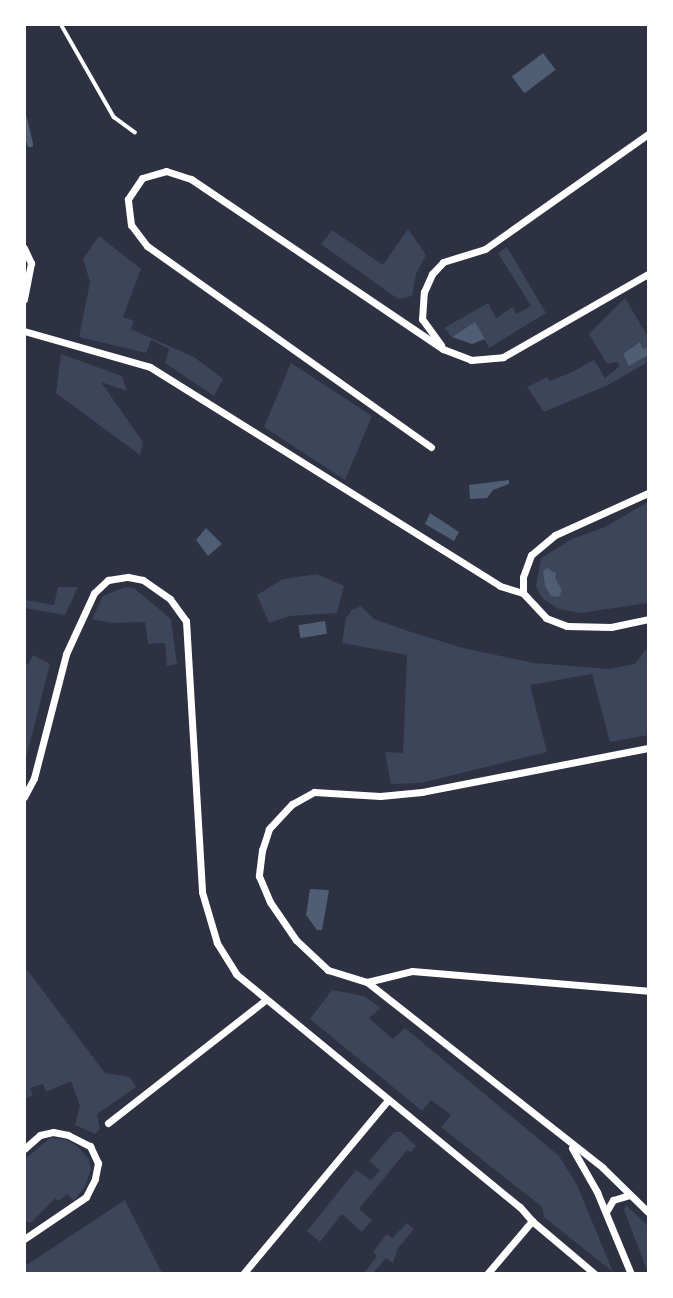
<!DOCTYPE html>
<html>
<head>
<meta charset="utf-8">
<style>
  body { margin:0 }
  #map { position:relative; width:673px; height:1298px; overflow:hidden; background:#2d3142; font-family:"Sofia Sans Condensed",sans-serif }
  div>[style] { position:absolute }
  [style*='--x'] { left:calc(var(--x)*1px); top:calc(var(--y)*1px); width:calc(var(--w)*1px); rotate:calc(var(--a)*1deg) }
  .green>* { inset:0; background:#3c4559 }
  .water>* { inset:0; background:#4f5d75; transform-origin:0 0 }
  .stream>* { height:6px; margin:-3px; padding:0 3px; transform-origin:3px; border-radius:3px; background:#4f5d75 }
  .path>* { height:3.5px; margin:-1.75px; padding:0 1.75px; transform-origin:1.75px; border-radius:1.75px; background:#fff }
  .minor>* { height:7px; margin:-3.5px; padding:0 3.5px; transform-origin:3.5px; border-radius:3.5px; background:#fff }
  span { translate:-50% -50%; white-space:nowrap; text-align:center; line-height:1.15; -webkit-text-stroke:5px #fff; paint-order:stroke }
  .frame { position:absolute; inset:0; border:26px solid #fff; pointer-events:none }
</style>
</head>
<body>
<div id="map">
  <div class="green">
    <i style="clip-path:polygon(408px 229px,426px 255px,416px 274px,412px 296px,398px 299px,321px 244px,332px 230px,383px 265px)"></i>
    <i style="clip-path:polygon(99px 236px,141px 269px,123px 317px,134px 321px,131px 329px,194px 357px,223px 379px,214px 396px,165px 363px,169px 349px,151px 340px,146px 353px,79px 337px,90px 282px,83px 259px)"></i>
    <i style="clip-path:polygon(507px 247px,546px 313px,489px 348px,475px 323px,452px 337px,444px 328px,488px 303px,496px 318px,513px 307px,516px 314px,531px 306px,498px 253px)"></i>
    <i style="clip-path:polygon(625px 298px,648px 337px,648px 362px,608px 385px,544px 412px,527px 387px,547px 377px,550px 381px,572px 372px,594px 360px,605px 378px,620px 366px,617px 362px,607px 364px,589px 334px)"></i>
    <i style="clip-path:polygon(61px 354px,122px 376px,127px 391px,101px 382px,143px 442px,140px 455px,56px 393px)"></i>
    <i style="clip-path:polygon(291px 363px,372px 416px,345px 480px,264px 427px)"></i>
    <i style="clip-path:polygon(648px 502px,648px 603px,581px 613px,559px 609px,542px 598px,536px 586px,541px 558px,574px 538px,605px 527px)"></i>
    <i style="clip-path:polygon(317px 574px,344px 586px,337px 613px,289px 616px,269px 623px,257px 595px,283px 579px)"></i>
    <i style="clip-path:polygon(58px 587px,78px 587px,65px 615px,25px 608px,25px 600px,54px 605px)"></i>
    <i style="clip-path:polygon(125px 587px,134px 588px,171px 619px,177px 664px,167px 666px,165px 643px,148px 644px,145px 622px,112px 623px,92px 619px,103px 596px)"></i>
    <i style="clip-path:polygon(361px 606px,374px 619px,408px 631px,463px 648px,534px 663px,608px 669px,635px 664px,648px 647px,648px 735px,610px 742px,592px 674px,530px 685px,547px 752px,421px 783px,391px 784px,385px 752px,403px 753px,407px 655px,342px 643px,346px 618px,352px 610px)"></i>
    <i style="clip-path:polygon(33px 655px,50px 664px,25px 762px,25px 663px,28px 665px)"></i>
    <i style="clip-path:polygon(25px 967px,105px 1073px,130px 1077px,136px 1087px,97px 1114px,100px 1129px,95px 1134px,75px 1125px,80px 1106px,71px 1081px,46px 1092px,43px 1084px,30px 1088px,33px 1095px,25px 1099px)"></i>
    <i style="clip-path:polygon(332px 990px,364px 996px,381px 1008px,369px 1018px,393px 1039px,405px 1028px,559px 1156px,577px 1185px,613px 1272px,544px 1217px,542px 1207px,441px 1127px,451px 1115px,431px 1100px,422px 1111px,310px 1019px)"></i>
    <i style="clip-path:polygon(394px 1132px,401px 1132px,416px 1146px,411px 1152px,407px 1150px,359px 1209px,372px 1220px,362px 1232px,342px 1214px,320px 1242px,307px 1231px,356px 1170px,371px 1180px,380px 1170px,369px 1161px)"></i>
    <i style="clip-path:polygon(50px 1138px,65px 1139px,77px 1146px,89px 1159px,91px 1169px,85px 1186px,74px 1201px,67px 1194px,59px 1201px,55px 1198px,31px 1223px,25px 1221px,25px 1159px)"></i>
    <i style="clip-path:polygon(125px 1200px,162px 1273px,25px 1273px,25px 1266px)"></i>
    <i style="clip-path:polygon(626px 1205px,648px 1226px,648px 1273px,624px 1210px)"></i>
    <i style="clip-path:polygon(407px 1223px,414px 1229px,398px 1248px,393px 1263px,386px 1258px,373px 1273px,364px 1273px,377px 1256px,373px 1252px,378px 1245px,387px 1234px,392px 1238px)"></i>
  </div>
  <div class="water">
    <i style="left:543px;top:53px;width:21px;height:39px;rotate:53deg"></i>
    <i style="clip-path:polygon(475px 322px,485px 339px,472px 344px,452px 337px)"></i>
    <i style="clip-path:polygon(640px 342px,643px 349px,648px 347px,648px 355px,629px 366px,623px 354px)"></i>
    <i style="clip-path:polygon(509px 480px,509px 484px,493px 490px,487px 498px,470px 499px,469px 485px)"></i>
    <i style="clip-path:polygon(430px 513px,459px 532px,454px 541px,425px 524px)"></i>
    <i style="clip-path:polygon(206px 528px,222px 544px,208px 556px,196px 540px)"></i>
    <i style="clip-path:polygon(547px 568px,556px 573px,555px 578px,562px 590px,559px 597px,551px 596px,545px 586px,543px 571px)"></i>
    <i style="left:325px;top:621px;width:13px;height:27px;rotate:81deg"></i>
    <i style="clip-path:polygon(310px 889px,329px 890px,322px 930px,317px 930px,306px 915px)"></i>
  </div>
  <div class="stream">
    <i style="--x:24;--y:118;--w:27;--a:77"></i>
  </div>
  <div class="path">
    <i style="--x:61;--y:24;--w:107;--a:60.3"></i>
    <i style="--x:114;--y:117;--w:26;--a:36"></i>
  </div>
  <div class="minor">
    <i style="--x:24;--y:248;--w:17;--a:65"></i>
    <i style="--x:31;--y:263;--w:37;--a:101"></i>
    <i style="--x:24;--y:331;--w:131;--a:15.9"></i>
    <i style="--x:150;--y:367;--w:413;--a:32"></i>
    <i style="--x:500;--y:586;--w:24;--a:17"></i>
    <i style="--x:441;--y:345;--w:32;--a:-126"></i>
    <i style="--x:422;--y:319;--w:27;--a:-86"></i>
    <i style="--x:424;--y:292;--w:20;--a:-66"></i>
    <i style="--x:432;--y:274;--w:16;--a:-47"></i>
    <i style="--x:443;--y:262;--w:44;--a:-17.2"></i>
    <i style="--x:485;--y:249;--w:199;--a:-35.2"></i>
    <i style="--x:431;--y:447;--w:348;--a:-144.7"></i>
    <i style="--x:147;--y:246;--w:26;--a:-127"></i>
    <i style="--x:131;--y:225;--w:26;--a:-97"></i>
    <i style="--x:128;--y:199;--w:25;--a:-56"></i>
    <i style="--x:142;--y:178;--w:25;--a:-16"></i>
    <i style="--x:166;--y:171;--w:26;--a:18"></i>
    <i style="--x:191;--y:179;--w:304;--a:34"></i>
    <i style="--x:443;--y:349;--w:30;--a:21"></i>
    <i style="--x:471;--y:360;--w:32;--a:-5"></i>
    <i style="--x:503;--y:357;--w:167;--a:-29.8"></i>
    <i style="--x:648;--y:493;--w:102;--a:155.7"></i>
    <i style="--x:555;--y:535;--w:31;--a:140"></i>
    <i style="--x:531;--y:555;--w:23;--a:110"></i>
    <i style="--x:523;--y:577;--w:16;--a:90"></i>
    <i style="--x:523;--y:593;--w:34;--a:47"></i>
    <i style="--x:546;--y:618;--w:22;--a:21"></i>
    <i style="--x:567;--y:626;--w:44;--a:1.3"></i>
    <i style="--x:611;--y:627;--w:38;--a:-12"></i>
    <i style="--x:648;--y:748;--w:230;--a:169"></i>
    <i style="--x:422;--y:792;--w:42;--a:174.6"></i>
    <i style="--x:380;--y:796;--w:66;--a:-176.5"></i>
    <i style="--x:314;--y:792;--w:25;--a:151"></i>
    <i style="--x:292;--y:804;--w:34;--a:133"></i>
    <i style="--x:269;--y:829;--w:22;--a:108"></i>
    <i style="--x:262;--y:850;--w:26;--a:97"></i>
    <i style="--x:259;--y:876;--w:28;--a:67"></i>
    <i style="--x:270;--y:902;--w:46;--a:55.6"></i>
    <i style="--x:296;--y:940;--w:44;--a:43.2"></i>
    <i style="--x:328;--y:970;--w:41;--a:17.1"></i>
    <i style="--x:367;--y:982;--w:300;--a:38.2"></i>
    <i style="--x:603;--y:1168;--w:63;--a:44.4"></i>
    <i style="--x:24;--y:797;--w:21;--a:-62"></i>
    <i style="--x:34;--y:778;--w:128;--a:-75.5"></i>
    <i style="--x:66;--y:654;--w:67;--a:-65.3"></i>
    <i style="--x:94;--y:593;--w:19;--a:-43"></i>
    <i style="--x:108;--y:580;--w:20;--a:-9"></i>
    <i style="--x:128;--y:577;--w:15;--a:11"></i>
    <i style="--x:143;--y:580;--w:33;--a:35"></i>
    <i style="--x:170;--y:599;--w:27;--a:54"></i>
    <i style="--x:186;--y:621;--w:271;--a:86.6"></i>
    <i style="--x:202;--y:892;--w:53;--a:73.6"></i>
    <i style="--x:217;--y:943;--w:36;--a:58"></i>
    <i style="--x:236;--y:974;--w:367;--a:39.4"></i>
    <i style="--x:520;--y:1207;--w:18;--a:49"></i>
    <i style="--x:532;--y:1221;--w:82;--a:40.1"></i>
    <i style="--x:367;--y:982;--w:46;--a:-13.7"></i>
    <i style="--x:412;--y:971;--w:237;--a:4.8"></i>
    <i style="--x:108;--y:1123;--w:198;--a:-38"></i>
    <i style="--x:572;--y:1148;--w:51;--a:60.4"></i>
    <i style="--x:597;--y:1192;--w:89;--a:67.5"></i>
    <i style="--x:24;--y:1149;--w:21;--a:-41"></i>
    <i style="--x:40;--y:1135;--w:13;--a:-13"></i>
    <i style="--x:53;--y:1132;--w:15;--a:11"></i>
    <i style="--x:68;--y:1135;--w:25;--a:27"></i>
    <i style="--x:90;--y:1146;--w:19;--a:65"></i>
    <i style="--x:98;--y:1163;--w:16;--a:101"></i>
    <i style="--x:95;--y:1179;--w:20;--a:117"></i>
    <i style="--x:86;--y:1197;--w:75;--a:145.9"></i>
    <i style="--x:606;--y:1212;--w:14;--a:-60"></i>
    <i style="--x:613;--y:1200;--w:17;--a:-17"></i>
    <i style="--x:243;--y:1274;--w:225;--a:-50.2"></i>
    <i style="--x:487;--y:1274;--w:70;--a:-49.7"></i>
  </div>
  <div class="frame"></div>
</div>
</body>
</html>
